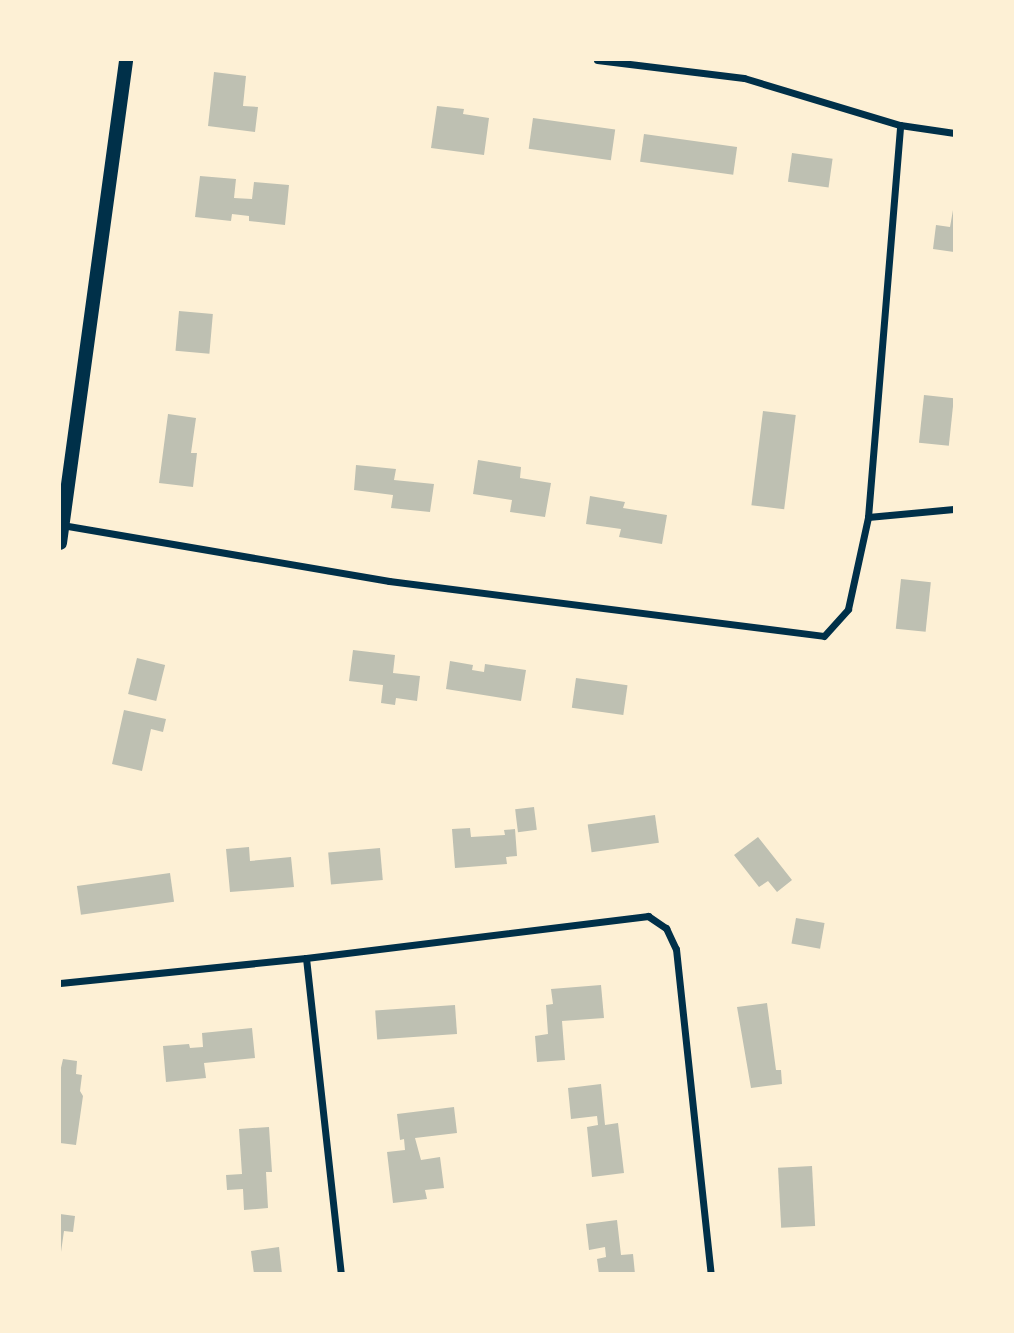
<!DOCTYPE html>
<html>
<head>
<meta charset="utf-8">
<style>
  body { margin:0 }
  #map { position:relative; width:1014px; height:1333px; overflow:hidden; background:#fdf0d5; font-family:Arial,sans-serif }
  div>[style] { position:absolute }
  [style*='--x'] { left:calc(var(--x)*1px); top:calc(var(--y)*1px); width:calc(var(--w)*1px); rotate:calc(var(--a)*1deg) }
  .building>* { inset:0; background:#bec0b2; transform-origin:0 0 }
  .minor>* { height:7px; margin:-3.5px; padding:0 3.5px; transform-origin:3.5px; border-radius:3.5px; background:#003049 }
  .secondary>* { height:14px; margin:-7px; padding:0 7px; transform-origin:7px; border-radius:7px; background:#003049 }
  span { translate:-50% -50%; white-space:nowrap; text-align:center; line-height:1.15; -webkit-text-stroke:7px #fdf0d5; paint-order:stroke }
  .frame { position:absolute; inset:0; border:61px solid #fdf0d5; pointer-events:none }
</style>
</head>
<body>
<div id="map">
  <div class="building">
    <i style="clip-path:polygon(214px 72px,246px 76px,243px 106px,258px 107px,255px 132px,208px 126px)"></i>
    <i style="clip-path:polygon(437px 106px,464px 109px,463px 114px,489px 118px,484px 155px,431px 148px)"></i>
    <i style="left:533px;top:118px;width:83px;height:31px;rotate:8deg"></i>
    <i style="left:644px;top:134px;width:94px;height:28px;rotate:8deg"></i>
    <i style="left:792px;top:153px;width:41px;height:29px;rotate:8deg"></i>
    <i style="clip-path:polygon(200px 176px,236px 179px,234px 198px,252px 199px,254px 182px,289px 185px,285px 225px,249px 221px,249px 216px,232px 214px,231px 221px,195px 217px)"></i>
    <i style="clip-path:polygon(953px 210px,954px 252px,933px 249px,936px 225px,950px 227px)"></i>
    <i style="left:179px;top:311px;width:34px;height:40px;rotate:5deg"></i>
    <i style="left:924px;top:395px;width:30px;height:48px;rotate:6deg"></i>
    <i style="left:763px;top:411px;width:33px;height:95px;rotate:7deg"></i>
    <i style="clip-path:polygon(168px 414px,196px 418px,191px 453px,197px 453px,193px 487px,159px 483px)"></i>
    <i style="clip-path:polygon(478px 460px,521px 467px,520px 478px,551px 483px,545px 517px,510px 512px,512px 500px,473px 494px)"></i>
    <i style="clip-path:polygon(356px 465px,396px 469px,394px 480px,434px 484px,430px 512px,391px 508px,393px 495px,354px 490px)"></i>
    <i style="clip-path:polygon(590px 496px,625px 502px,623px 508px,667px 515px,662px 544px,619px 537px,621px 529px,586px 524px)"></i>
    <i style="left:901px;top:579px;width:30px;height:50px;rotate:6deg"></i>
    <i style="clip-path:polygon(353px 650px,395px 655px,393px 673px,420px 676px,417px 701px,396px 698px,395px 705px,381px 703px,383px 685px,349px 681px)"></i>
    <i style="left:137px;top:658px;width:29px;height:37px;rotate:14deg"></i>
    <i style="clip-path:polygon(450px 661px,473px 665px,472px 670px,484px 672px,485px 664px,526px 670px,521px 701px,446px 689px)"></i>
    <i style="left:576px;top:678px;width:52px;height:30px;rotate:8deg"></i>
    <i style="clip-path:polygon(124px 710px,166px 719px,163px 732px,151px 729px,142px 771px,112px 764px)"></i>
    <i style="left:534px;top:807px;width:23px;height:19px;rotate:83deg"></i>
    <i style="left:655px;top:815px;width:28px;height:68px;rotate:82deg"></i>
    <i style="clip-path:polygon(470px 828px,471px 837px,505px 835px,504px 830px,515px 829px,517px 856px,506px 857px,507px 864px,455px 868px,452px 829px)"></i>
    <i style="clip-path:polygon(758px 837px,792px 880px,777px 892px,768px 881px,759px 887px,734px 855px)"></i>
    <i style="clip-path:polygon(249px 847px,250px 861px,291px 857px,294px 887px,230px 892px,226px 849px)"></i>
    <i style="left:380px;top:848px;width:32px;height:52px;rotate:85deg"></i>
    <i style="left:170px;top:873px;width:29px;height:94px;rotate:82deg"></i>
    <i style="left:796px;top:918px;width:29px;height:26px;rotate:10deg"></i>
    <i style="clip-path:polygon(601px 985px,604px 1018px,562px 1021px,565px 1060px,537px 1062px,535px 1036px,548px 1034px,546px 1005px,553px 1004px,551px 989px)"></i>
    <i style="clip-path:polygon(767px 1003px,776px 1070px,781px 1070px,782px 1084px,751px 1088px,737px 1007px)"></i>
    <i style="left:455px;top:1005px;width:29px;height:80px;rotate:86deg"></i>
    <i style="clip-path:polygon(252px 1028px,255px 1058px,204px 1063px,206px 1078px,166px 1082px,163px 1046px,189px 1044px,190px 1048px,203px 1047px,202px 1033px)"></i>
    <i style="clip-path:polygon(63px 1059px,77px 1061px,76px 1074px,82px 1075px,80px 1091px,83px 1096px,76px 1145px,60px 1143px,60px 1072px)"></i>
    <i style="clip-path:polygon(601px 1084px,605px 1125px,618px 1123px,624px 1173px,592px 1177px,587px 1127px,598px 1125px,597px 1116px,571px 1119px,568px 1088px)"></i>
    <i style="clip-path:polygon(454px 1107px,457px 1133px,415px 1138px,421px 1160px,440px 1157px,444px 1188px,425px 1190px,427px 1199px,393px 1203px,387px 1152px,405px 1150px,404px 1139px,400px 1140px,397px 1114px)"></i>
    <i style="clip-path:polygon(269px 1127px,272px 1172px,266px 1172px,268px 1208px,244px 1210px,243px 1189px,227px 1190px,226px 1175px,242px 1174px,239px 1129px)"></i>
    <i style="left:812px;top:1166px;width:60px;height:34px;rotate:87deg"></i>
    <i style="clip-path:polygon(60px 1214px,75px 1216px,73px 1232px,64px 1231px,61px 1252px)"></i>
    <i style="clip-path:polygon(617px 1220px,621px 1255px,633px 1254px,635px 1274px,599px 1274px,597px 1259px,606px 1257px,605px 1247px,589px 1250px,586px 1224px)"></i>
    <i style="clip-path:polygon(279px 1247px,282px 1274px,254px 1274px,251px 1251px)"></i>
  </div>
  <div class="minor">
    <i style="--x:597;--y:60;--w:148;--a:7"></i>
    <i style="--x:744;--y:78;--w:163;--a:16.8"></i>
    <i style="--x:900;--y:125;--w:55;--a:8.4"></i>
    <i style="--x:868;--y:517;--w:86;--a:-5.3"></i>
    <i style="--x:62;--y:525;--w:332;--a:9.7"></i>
    <i style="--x:389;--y:581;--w:438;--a:7.2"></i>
    <i style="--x:824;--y:636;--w:36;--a:-48"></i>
    <i style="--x:848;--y:609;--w:94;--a:-77.7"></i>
    <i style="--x:868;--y:517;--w:393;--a:-85.3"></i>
    <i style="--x:306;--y:958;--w:318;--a:83.7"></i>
    <i style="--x:60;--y:983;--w:247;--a:-5.8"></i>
    <i style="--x:306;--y:958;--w:345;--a:-7"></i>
    <i style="--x:648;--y:916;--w:22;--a:34"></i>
    <i style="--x:666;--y:928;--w:23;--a:65"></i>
    <i style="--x:676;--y:949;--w:327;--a:83.9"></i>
  </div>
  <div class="secondary">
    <i style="--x:60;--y:543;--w:487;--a:-82.2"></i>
  </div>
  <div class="frame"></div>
</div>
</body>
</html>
